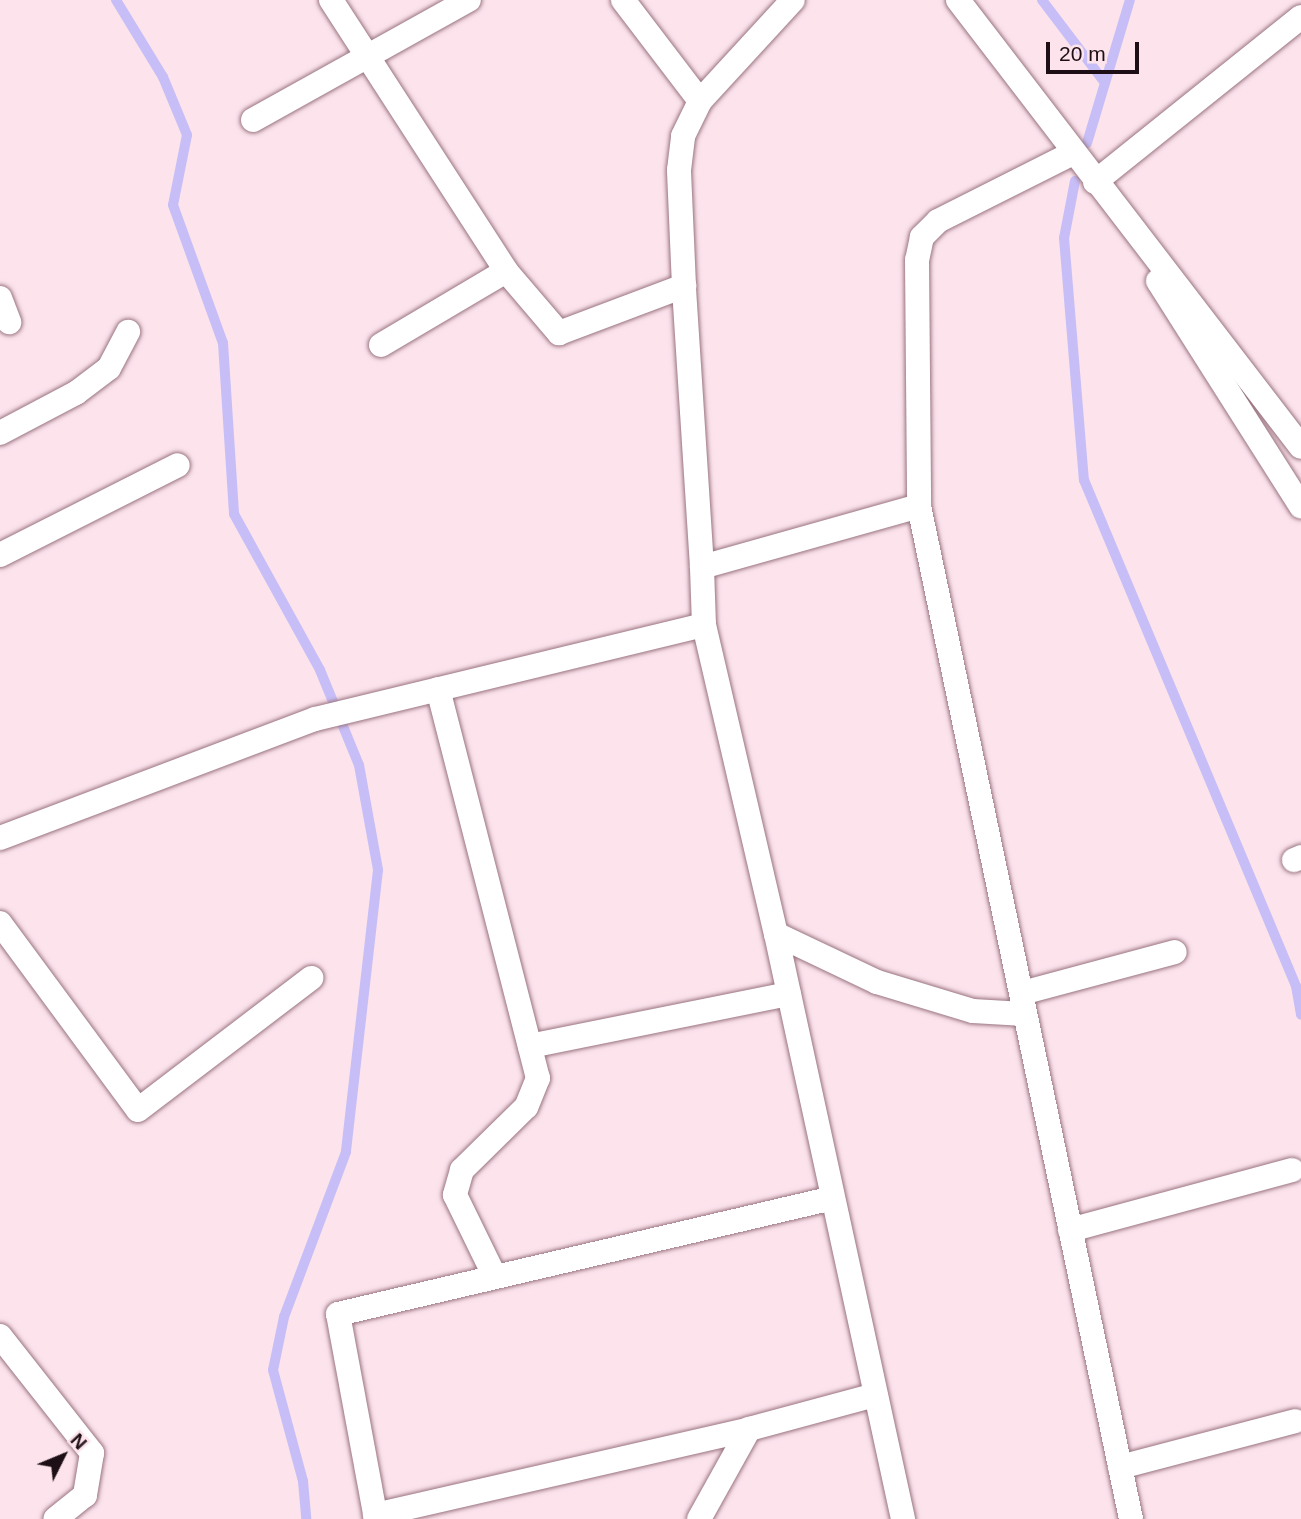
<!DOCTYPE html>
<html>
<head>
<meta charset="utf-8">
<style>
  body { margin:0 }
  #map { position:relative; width:1301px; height:1519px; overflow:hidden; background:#fce3ec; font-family:Helvetica,sans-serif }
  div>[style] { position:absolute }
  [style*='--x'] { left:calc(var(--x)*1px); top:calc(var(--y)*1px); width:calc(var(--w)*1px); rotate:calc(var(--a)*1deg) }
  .stream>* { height:10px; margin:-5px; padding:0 5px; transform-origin:5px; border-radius:5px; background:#c7bef7 }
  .roads { filter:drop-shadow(0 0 2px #997481) drop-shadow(0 0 2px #997481) }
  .minor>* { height:24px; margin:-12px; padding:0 12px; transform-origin:12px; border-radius:12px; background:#fff }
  span { translate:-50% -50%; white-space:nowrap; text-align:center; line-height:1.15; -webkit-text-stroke:6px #fce3ec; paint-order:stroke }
  .north { position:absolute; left:28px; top:1421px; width:70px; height:70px; -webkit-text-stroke:5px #fce3ec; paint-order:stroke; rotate:47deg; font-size:19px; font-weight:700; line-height:28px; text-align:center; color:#1d0f15 }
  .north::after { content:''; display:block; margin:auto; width:24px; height:32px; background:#1d0f15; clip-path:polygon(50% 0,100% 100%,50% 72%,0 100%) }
  .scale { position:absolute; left:1046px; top:42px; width:93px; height:32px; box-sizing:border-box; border:4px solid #1d0f15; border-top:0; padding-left:9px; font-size:21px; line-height:24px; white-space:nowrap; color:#1d0f15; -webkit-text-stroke:5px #fce3ec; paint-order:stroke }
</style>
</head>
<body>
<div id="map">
  <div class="stream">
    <i style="--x:116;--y:0;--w:90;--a:58.6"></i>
    <i style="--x:163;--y:77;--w:63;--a:67.5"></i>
    <i style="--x:187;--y:135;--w:71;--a:101.3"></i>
    <i style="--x:173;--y:205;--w:147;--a:70.1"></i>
    <i style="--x:223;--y:343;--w:171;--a:86.3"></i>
    <i style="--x:234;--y:514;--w:178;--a:61.1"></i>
    <i style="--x:320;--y:670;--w:103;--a:67.7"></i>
    <i style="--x:359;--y:765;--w:107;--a:79.7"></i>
    <i style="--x:378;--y:870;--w:284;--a:96.5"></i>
    <i style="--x:346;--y:1152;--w:176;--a:110.6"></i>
    <i style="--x:284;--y:1317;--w:54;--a:101.7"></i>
    <i style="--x:273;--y:1370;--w:115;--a:74.9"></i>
    <i style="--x:303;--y:1481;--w:38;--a:85"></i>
    <i style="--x:1042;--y:0;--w:104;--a:52.8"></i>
    <i style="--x:1087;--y:143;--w:149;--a:-73.3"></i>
    <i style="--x:1075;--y:181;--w:58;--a:100.9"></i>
    <i style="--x:1064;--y:238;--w:243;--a:85.3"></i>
    <i style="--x:1084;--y:480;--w:549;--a:67.27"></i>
    <i style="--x:1296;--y:986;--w:29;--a:80"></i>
  </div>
  <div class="roads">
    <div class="minor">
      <i style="--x:331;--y:0;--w:323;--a:57.1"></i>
      <i style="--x:506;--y:271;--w:82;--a:49.5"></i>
      <i style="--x:559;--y:333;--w:134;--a:-20.6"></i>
      <i style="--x:623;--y:0;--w:127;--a:52.7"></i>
      <i style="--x:958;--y:0;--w:563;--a:52.5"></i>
      <i style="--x:253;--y:120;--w:247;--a:-29.1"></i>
      <i style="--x:1073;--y:153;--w:151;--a:153.3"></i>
      <i style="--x:938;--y:221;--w:23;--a:135"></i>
      <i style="--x:922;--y:237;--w:24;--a:102"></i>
      <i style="--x:917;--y:260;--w:246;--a:89.5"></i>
      <i style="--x:919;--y:506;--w:1035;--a:78.18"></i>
      <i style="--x:1095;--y:182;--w:264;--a:-38.7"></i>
      <i style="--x:1158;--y:281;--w:267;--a:57.6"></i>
      <i style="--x:0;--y:298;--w:26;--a:69"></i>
      <i style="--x:381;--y:345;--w:145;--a:-30.6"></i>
      <i style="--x:0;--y:433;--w:86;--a:-27.8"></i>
      <i style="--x:76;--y:393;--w:41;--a:-37.1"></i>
      <i style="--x:109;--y:368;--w:41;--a:-62.2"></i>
      <i style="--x:0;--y:555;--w:199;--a:-26.8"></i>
      <i style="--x:702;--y:567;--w:282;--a:-93.7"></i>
      <i style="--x:684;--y:286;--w:116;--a:-92.5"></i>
      <i style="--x:679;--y:170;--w:34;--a:-83"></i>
      <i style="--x:683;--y:136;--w:39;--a:-64"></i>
      <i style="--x:700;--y:101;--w:137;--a:-47.4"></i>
      <i style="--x:704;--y:625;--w:58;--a:-92"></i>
      <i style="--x:702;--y:567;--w:225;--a:-15.7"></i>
      <i style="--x:438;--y:689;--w:402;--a:75.6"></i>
      <i style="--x:538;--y:1078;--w:31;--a:112"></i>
      <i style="--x:526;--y:1107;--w:90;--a:135.5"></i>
      <i style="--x:462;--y:1170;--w:26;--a:106"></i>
      <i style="--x:455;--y:1195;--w:89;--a:64"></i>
      <i style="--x:0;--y:838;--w:337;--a:-20.7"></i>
      <i style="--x:315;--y:719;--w:400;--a:-13.6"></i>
      <i style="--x:704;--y:625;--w:317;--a:76.9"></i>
      <i style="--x:776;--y:934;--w:599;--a:77.75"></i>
      <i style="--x:1294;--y:860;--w:8;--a:-23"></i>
      <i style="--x:0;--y:923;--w:232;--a:53.6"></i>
      <i style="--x:138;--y:1110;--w:218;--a:-37.3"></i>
      <i style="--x:776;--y:934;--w:112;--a:25.4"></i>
      <i style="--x:877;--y:982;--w:100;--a:16.8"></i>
      <i style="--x:973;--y:1011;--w:51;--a:3.4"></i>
      <i style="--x:1022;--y:993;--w:158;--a:-15"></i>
      <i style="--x:530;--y:1046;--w:264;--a:-11.4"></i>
      <i style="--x:1070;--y:1230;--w:230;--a:-15.1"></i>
      <i style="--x:0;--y:1336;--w:149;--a:51.8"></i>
      <i style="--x:92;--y:1453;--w:43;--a:99.5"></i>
      <i style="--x:85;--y:1495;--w:38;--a:141"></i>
      <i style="--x:1120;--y:1467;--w:181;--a:-14.7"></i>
      <i style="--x:375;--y:1515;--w:384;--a:-12.9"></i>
      <i style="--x:749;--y:1429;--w:131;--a:-15.1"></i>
      <i style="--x:376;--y:1519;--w:208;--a:-100.5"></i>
      <i style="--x:338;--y:1314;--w:508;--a:-13.19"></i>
      <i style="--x:699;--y:1519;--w:103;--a:-60.9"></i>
    </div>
  </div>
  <div class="north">N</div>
  <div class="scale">20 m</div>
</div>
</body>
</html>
